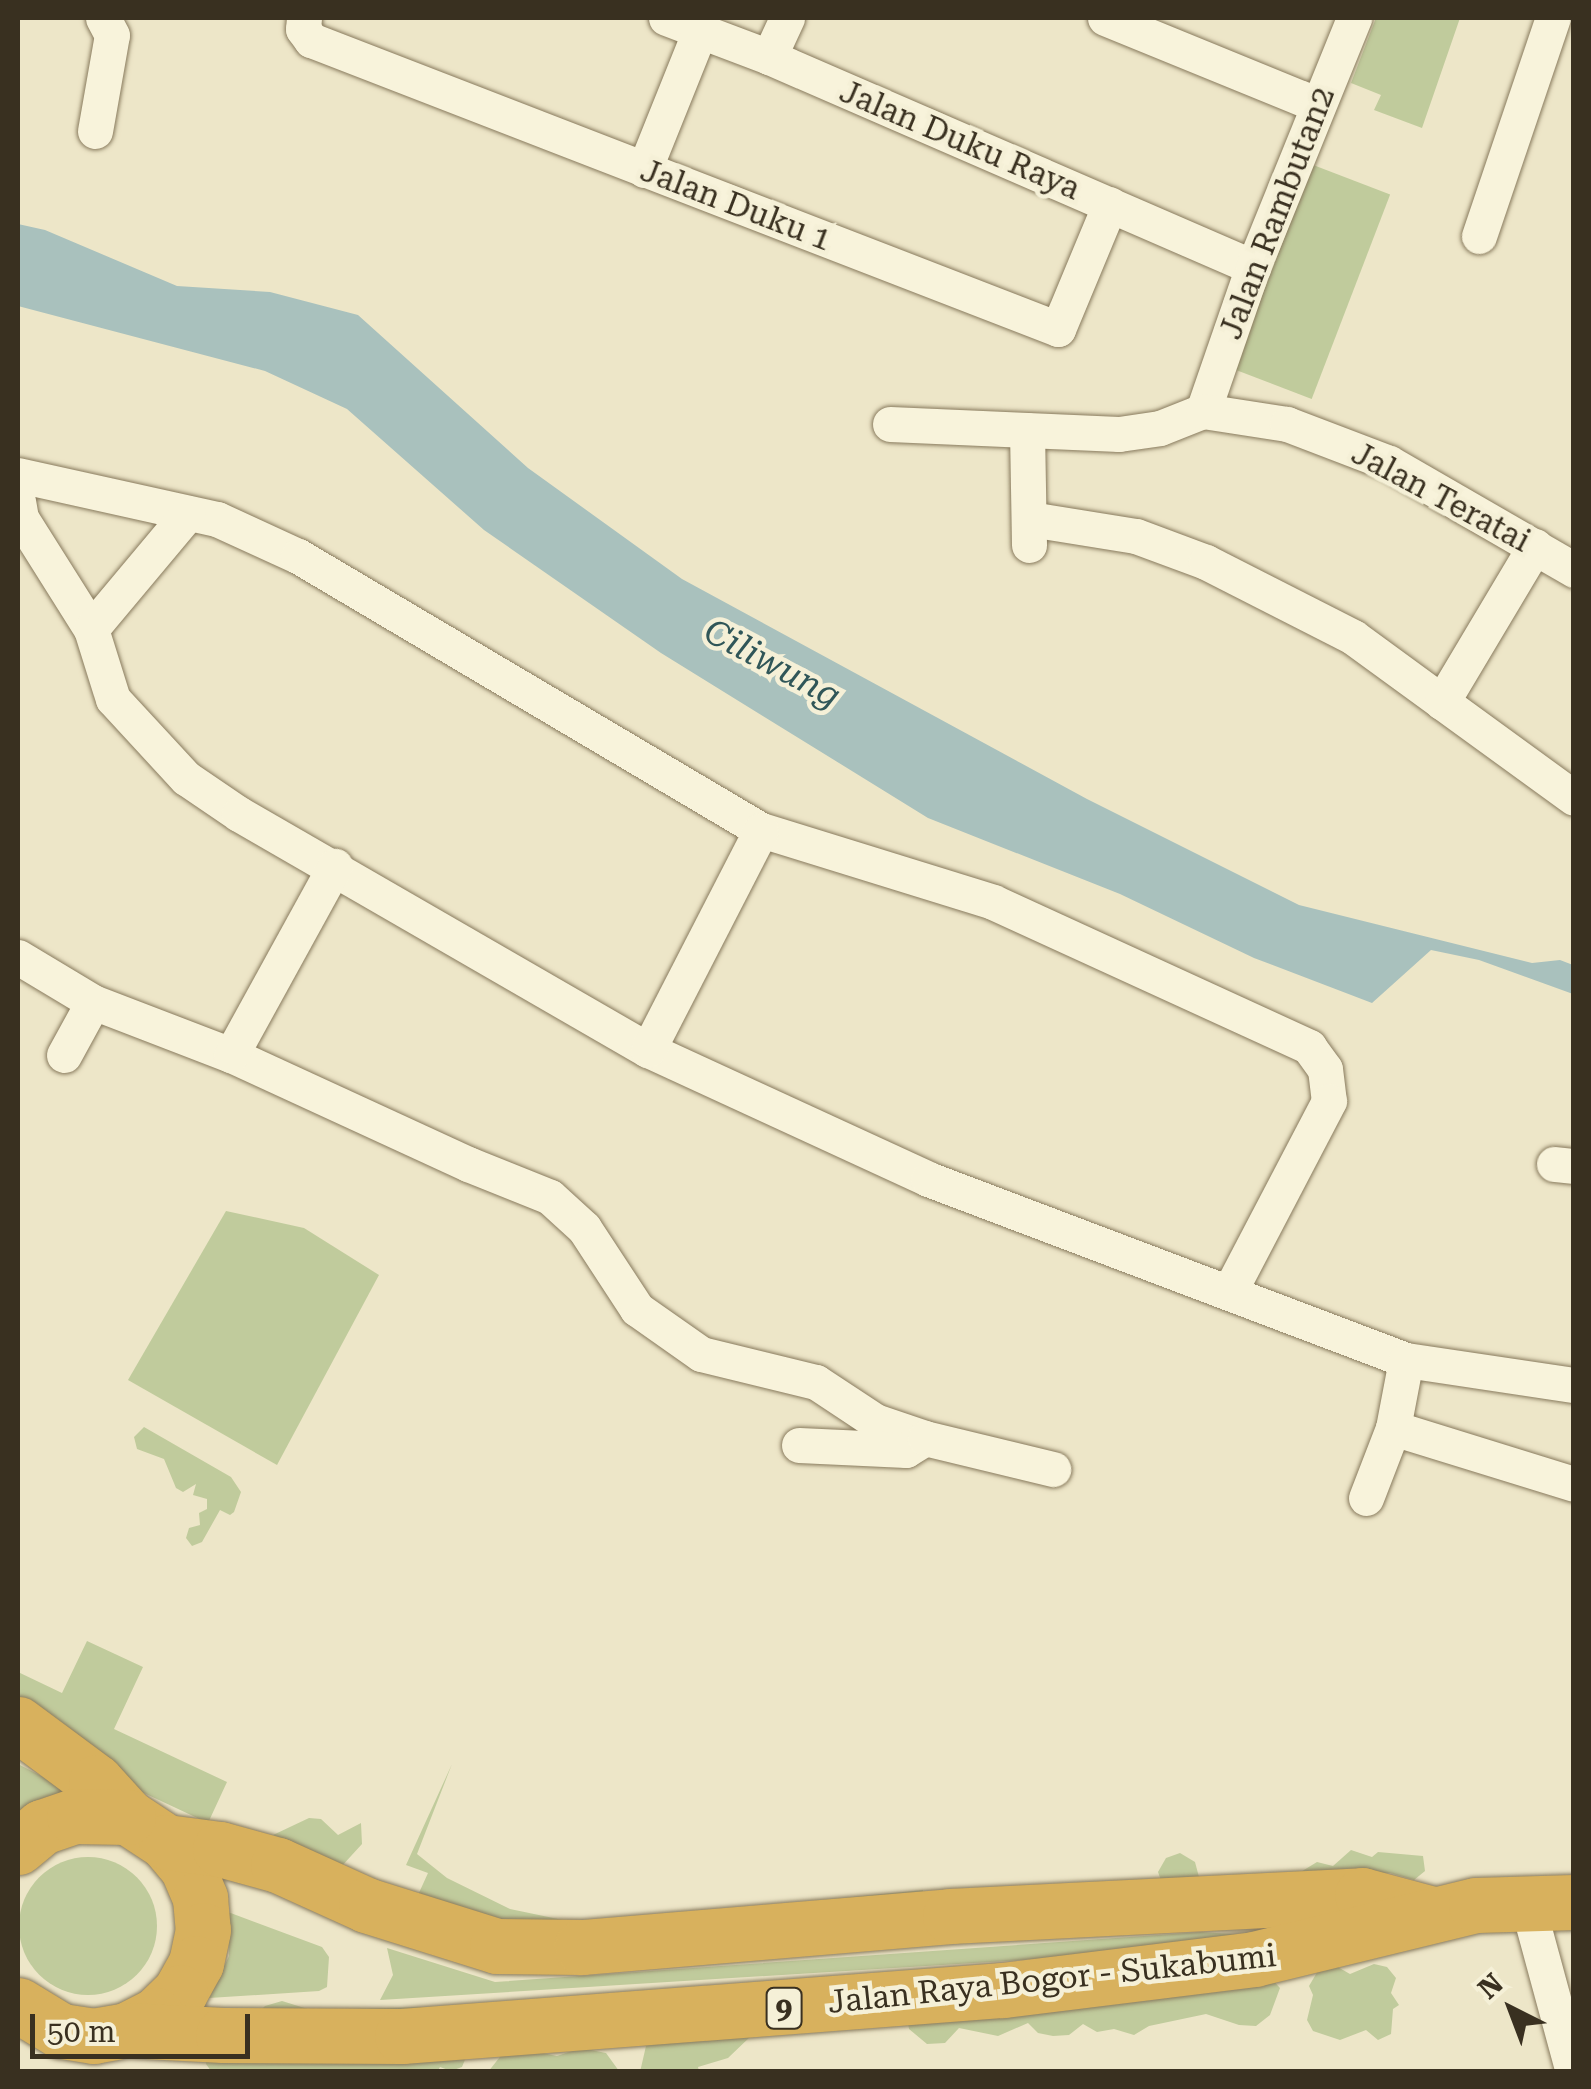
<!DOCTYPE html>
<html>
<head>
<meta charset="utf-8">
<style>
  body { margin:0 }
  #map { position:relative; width:1591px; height:2089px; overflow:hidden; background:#ede6c8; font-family:"Roboto Serif",serif }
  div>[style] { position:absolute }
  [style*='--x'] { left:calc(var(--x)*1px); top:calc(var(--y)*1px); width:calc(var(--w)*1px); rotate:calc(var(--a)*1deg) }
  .green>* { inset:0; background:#c0cb9c; transform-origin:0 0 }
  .round { border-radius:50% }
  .water>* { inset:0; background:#a9c1bd }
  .roads { filter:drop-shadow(0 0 2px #887a5d) drop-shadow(0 0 2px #887a5d) }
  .street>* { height:35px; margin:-17.5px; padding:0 17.5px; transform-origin:17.5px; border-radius:17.5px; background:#f8f3db }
  .highway>* { height:55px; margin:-27.5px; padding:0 27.5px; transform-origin:27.5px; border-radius:27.5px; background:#d8b15d }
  span { translate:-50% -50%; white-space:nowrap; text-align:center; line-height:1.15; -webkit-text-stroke:9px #f5f0d7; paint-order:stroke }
  .shield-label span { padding:2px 8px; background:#f5f0d7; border:2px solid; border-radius:8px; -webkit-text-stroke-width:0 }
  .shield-label { font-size:30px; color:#393020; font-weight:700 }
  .street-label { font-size:32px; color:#393020 }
  .water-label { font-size:35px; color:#305658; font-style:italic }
  .frame { position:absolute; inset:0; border:20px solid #393020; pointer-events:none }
  .north { position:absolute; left:1461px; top:1959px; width:100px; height:100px; -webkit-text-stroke:8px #f5f0d7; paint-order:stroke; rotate:318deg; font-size:28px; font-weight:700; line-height:40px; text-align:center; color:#393020 }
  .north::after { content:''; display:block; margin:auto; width:35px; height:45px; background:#393020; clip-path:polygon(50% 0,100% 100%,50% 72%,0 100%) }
  .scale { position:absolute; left:30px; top:2014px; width:220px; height:45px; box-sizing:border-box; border:5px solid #393020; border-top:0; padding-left:12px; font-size:30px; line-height:35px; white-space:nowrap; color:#393020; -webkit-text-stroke:8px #f5f0d7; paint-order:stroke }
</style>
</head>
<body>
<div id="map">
  <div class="green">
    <i style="clip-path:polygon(1376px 18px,1460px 18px,1422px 128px,1374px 110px,1381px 95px,1351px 83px)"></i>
    <i style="left:1308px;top:163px;width:88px;height:219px;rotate:21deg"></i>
    <i style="clip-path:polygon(226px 1211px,304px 1228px,379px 1275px,277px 1465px,128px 1380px)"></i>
    <i style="clip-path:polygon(144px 1427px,231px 1477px,241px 1492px,234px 1512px,230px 1515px,220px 1510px,202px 1542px,192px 1546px,186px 1538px,189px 1528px,200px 1525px,199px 1513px,207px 1509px,207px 1499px,193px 1495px,196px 1484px,183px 1492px,176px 1488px,164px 1459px,137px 1449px,134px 1437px)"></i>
    <i style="clip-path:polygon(87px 1641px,143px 1667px,114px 1729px,227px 1782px,208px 1823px,18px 1734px,18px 1672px,62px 1693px)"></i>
    <i style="clip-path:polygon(18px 1764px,78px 1795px,18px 1818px)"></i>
    <i style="clip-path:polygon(452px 1764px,417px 1854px,447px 1878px,510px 1909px,582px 1924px,923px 1890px,921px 1911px,580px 1943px,418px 1895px,428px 1873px,406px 1865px)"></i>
    <i style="clip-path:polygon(309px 1818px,321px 1819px,338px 1835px,361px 1823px,362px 1844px,340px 1868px,273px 1835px)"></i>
    <i style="clip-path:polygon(1351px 1850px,1372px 1857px,1378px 1852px,1423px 1856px,1425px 1871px,1414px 1880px,1390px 1873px,1299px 1873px,1317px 1862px,1333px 1866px)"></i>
    <i style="clip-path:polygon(1180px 1853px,1195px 1862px,1204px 1896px,1167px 1897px,1158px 1872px,1166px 1858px)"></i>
    <i class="round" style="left:19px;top:1857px;width:138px;height:138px"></i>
    <i style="clip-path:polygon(228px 1912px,322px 1947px,329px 1957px,327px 1987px,319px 1991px,209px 1998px,229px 1956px)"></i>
    <i style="clip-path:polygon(1201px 1932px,1279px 1937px,1262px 1968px,1280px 1988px,1270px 2015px,1256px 2026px,1239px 2025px,1206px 2014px,1149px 2026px,1134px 2035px,1114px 2029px,1097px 2032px,1083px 2024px,1069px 2035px,1053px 2036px,1038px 2033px,1028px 2023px,998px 2036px,959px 2028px,945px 2043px,927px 2044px,909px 2029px,906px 2011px,1118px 1954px,380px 2000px,393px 1975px,387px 1948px,495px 1982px)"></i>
    <i style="clip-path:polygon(1374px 1964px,1387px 1967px,1396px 1978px,1391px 1993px,1399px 2005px,1393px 2009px,1391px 2034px,1378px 2040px,1366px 2030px,1340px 2040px,1313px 2031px,1307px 2020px,1313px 1995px,1309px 1986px,1319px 1969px,1336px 1966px,1350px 1974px)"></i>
    <i style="clip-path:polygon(282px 2001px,311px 2010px,423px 2007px,469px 2050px,462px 2067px,451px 2071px,440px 2067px,437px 2072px,211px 2071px,206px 2064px,204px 2043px,248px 2023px,265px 2006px)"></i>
    <i style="clip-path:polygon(630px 2036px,751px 2036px,728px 2058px,698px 2067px,699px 2071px,640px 2072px,646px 2046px)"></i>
    <i style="clip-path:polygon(581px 2048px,606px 2053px,619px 2071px,488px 2072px,503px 2053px,533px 2051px,557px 2056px)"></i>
  </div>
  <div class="water">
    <i style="clip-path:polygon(18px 224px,45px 230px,177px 286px,270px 292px,358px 315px,528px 468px,682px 579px,1087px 799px,1299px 905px,1532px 963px,1560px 960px,1573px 965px,1573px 994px,1479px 960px,1431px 950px,1372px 1003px,1254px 958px,1120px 894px,928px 818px,661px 653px,484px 530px,347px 409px,265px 371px,18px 306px)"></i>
  </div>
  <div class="roads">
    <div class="street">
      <i style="--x:304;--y:18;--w:11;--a:95"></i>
      <i style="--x:303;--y:29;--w:14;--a:54"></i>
      <i style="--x:311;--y:40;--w:801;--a:21.15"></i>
      <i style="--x:1058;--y:329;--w:135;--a:-67.4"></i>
      <i style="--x:666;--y:18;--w:110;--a:20.7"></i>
      <i style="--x:769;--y:57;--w:528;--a:23.46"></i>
      <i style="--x:1105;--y:18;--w:230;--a:22.2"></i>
      <i style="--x:769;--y:57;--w:43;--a:-65.2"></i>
      <i style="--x:95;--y:131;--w:97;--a:-80"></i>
      <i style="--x:112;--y:35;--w:19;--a:-118"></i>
      <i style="--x:644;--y:170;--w:150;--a:-68.1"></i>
      <i style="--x:1479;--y:236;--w:230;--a:-71.3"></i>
      <i style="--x:1203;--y:411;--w:152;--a:-70.9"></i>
      <i style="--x:1253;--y:267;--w:269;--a:-67.9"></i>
      <i style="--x:890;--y:424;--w:229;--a:2.5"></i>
      <i style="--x:1119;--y:434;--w:41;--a:-8.3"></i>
      <i style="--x:1160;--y:428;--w:46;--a:-21.6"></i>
      <i style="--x:1203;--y:411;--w:85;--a:8.8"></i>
      <i style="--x:1287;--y:424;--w:109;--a:20.9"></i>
      <i style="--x:1389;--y:463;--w:214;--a:30"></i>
      <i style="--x:1027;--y:430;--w:115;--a:89"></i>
      <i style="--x:18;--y:475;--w:204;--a:12.5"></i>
      <i style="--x:217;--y:519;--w:89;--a:24.6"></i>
      <i style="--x:298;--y:556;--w:538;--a:30.62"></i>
      <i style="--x:761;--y:830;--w:243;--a:17.2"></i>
      <i style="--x:993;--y:902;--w:348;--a:24.6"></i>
      <i style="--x:1309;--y:1047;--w:27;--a:54"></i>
      <i style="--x:1325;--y:1069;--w:32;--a:83"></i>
      <i style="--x:1329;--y:1101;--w:213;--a:117.6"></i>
      <i style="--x:18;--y:501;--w:17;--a:80"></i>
      <i style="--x:21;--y:518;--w:131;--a:57.8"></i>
      <i style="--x:91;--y:629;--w:73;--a:72.6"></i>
      <i style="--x:113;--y:699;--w:108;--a:47.3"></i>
      <i style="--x:186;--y:778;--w:64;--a:34.2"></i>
      <i style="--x:239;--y:814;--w:472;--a:30"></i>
      <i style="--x:648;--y:1050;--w:308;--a:24.7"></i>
      <i style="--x:928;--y:1179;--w:511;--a:20.74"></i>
      <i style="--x:1406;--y:1360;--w:170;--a:8.5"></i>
      <i style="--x:1030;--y:519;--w:107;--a:9.1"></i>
      <i style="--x:1136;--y:536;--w:75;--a:20.4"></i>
      <i style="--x:1206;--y:562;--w:165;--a:27"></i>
      <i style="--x:1353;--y:637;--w:110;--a:36.1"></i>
      <i style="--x:1535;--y:546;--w:182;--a:120.8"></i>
      <i style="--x:1442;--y:702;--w:163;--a:36"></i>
      <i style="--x:91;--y:629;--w:151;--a:-50.1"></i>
      <i style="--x:18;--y:957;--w:87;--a:31"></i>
      <i style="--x:93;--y:1002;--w:148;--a:21"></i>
      <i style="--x:231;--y:1055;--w:261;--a:24.7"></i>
      <i style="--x:468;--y:1164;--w:88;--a:21.9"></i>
      <i style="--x:550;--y:1197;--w:46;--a:42.4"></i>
      <i style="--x:584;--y:1228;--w:97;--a:56.8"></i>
      <i style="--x:637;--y:1309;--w:78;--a:35.1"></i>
      <i style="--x:701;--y:1354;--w:118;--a:13.7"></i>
      <i style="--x:816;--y:1382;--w:71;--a:33.5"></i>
      <i style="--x:875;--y:1421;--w:53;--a:18.8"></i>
      <i style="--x:648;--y:1050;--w:247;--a:-62.8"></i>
      <i style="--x:64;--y:1055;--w:60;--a:-61.3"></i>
      <i style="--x:231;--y:1055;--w:216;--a:-61.2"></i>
      <i style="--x:1554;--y:1164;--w:20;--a:6"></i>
      <i style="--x:1393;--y:1428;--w:189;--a:17.2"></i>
      <i style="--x:799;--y:1445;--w:107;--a:2.7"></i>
      <i style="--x:906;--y:1450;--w:22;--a:-32"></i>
      <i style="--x:925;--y:1438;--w:132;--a:13.6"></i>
      <i style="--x:1366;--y:1498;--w:75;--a:-68.9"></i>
      <i style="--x:1393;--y:1428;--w:69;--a:-79.2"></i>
      <i style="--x:1527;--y:1903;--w:175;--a:74.8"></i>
    </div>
    <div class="highway">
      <i style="--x:18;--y:1724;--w:97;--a:36.6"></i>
      <i style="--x:96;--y:1782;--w:47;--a:47.6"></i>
      <i style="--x:128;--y:1817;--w:45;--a:33.3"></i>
      <i style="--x:166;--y:1842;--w:33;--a:50"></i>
      <i style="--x:187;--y:1867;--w:34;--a:67"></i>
      <i style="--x:200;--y:1898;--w:32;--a:85"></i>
      <i style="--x:203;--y:1930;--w:34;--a:102"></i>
      <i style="--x:196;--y:1963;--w:33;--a:119"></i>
      <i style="--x:180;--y:1992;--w:33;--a:136"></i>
      <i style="--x:156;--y:2015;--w:33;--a:153"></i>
      <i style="--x:127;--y:2030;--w:34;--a:170"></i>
      <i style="--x:94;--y:2036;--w:33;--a:-171"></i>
      <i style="--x:61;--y:2031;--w:50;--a:-148.8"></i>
      <i style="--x:166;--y:1842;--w:54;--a:7.4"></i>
      <i style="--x:220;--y:1849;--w:60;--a:15.4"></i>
      <i style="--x:278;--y:1865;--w:97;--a:24.4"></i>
      <i style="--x:366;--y:1905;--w:137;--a:17.4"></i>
      <i style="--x:497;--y:1946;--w:85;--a:0.7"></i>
      <i style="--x:582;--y:1947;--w:369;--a:-4.8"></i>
      <i style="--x:950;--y:1916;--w:413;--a:-2.9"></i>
      <i style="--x:1362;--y:1895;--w:73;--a:15"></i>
      <i style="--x:18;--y:1847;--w:31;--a:-40"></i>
      <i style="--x:42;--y:1827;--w:34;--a:-19"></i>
      <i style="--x:74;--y:1816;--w:54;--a:1.1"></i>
      <i style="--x:127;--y:2030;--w:96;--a:3"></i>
      <i style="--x:223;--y:2035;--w:179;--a:0.3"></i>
      <i style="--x:402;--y:2036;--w:603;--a:-4.38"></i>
      <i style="--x:1003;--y:1990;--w:253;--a:-7"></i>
      <i style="--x:1254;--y:1959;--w:228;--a:-13.7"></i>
      <i style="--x:1476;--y:1905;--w:98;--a:-1.8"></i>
    </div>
  </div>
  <div class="shield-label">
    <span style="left:784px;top:2008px">9</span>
  </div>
  <div class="street-label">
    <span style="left:960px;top:140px;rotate:23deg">Jalan Duku Raya</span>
    <span style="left:736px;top:205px;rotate:21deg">Jalan Duku 1</span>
    <span style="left:1277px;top:213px;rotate:-69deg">Jalan Rambutan2</span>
    <span style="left:1441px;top:497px;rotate:28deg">Jalan Teratai</span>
    <span style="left:1052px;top:1979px;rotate:-6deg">Jalan Raya Bogor - Sukabumi</span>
  </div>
  <div class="water-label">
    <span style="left:772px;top:664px;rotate:28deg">Ciliwung</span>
  </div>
  <div class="frame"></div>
  <div class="north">N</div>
  <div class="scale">50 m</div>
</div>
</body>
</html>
